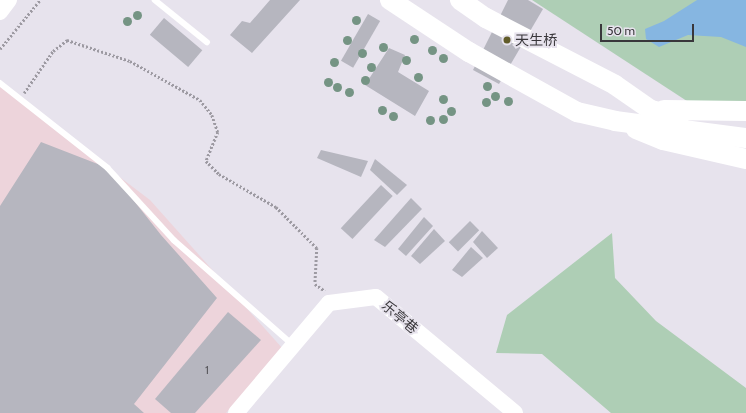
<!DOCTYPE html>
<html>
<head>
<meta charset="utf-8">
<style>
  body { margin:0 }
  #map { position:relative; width:746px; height:413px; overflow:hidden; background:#e7e3ed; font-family:Cabin,"Noto Sans SC",sans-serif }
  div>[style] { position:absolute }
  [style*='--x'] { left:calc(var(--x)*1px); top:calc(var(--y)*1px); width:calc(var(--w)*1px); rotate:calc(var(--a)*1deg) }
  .commercial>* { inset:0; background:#edd4db }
  .green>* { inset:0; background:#aeceb5 }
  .water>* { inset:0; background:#86b6e1 }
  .building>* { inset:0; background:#b6b6bf; transform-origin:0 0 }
  .path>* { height:2.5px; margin-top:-1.25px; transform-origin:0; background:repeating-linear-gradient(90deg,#9d9aa2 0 2px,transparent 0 4px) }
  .lane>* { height:5.5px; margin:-2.75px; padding:0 2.75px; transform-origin:2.75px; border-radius:2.75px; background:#fff }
  .secondary>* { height:16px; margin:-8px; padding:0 8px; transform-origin:8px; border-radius:8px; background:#fff }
  .highway>* { height:20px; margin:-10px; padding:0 10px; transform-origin:10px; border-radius:10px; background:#fff }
  .trees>* { width:9px; height:9px; margin:-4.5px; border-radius:50%; background:#759484 }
  .dots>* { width:11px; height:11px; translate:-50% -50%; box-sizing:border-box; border:2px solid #e7e3ed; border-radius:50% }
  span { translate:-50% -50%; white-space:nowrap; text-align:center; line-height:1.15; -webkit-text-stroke:4px #e7e3ed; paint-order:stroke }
  .number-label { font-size:12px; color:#58575c }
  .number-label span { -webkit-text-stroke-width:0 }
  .poi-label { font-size:14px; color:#39373b }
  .left { translate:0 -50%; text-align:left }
  .street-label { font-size:14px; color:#39373b }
  .scale { position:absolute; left:600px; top:24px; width:94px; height:18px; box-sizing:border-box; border:2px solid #39373b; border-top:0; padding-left:5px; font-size:12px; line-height:14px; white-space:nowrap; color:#39373b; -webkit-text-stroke:3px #e7e3ed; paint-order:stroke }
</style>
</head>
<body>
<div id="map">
  <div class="commercial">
    <i style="clip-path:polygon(0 86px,150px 200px,283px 349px,226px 413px,0 413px)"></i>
  </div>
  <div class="green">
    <i style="clip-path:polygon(532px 0,746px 0,746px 102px,693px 105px)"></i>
    <i style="clip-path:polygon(612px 233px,615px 278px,656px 321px,746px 388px,746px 413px,611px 413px,542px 354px,496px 353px,507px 315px)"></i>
  </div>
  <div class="water">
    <i style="clip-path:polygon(697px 0,746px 0,746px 47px,721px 37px,688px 35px,659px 47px,646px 39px,645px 29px,664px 21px)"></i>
  </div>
  <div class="building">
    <i style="clip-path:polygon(270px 0,300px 0,252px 53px,230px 35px,242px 21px,250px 23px)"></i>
    <i style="clip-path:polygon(508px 0,528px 0,543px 9px,499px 84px,473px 70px)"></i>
    <i style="left:368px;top:14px;width:14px;height:54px;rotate:30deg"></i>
    <i style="left:164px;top:18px;width:50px;height:22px;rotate:40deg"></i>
    <i style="clip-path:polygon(389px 48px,405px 55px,398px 72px,429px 91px,415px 116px,365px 85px)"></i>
    <i style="clip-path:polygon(41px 142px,108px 168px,161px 235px,217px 298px,134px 404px,144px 413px,0 413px,0 206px)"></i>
    <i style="clip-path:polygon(321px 150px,368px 161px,361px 177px,317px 158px)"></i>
    <i style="clip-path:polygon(375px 159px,407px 185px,397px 195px,370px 170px)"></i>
    <i style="left:381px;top:185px;width:16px;height:59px;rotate:43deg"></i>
    <i style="clip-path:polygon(411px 198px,422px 209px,385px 247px,374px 240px)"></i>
    <i style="clip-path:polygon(424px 217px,433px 226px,406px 256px,398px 249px)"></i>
    <i style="left:470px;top:221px;width:13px;height:30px;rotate:45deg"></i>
    <i style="clip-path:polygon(434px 229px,445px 241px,420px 264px,411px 256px)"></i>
    <i style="clip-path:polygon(482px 231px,498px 248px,487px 258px,473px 242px)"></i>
    <i style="clip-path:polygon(471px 247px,483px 258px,462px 277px,452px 270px)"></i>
    <i style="clip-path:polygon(228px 312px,261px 340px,195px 413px,171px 413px,155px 399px)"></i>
  </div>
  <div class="path">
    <i style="--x:0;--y:49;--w:63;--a:-50.8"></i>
    <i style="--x:24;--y:93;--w:51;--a:-55.4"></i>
    <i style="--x:53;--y:51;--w:18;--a:-38"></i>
    <i style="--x:67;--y:40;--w:66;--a:18.4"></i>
    <i style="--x:130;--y:61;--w:80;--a:29.1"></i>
    <i style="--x:200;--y:100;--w:19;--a:51"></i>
    <i style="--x:212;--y:115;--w:18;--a:71"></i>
    <i style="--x:218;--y:132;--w:31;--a:112"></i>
    <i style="--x:206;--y:161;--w:18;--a:45"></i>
    <i style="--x:219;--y:174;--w:66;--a:30.1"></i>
    <i style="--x:276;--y:207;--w:58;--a:45"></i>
    <i style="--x:317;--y:248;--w:36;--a:93"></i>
    <i style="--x:315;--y:284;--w:12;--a:35"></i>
  </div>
  <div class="lane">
    <i style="--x:155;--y:0;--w:67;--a:38.9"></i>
    <i style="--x:0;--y:83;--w:137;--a:38.2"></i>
    <i style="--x:108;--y:168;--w:98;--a:47.5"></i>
    <i style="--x:174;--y:240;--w:157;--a:41.4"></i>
  </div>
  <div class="secondary">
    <i style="--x:0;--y:12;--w:15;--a:-53"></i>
    <i style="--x:236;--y:413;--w:144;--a:-49.8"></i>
    <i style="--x:329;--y:303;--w:47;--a:-7.3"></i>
    <i style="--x:376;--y:297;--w:181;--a:39.8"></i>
  </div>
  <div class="highway">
    <i style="--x:390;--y:0;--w:95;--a:33.4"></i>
    <i style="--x:469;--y:52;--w:124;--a:29.1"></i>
    <i style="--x:577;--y:112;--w:39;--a:13"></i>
    <i style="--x:615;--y:121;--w:132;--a:7.4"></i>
    <i style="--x:460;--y:0;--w:32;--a:35"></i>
    <i style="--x:486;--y:18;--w:145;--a:27.4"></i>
    <i style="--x:615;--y:85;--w:44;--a:34.8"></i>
    <i style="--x:651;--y:110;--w:29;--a:14"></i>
    <i style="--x:664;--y:110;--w:82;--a:0.7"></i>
    <i style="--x:636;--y:129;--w:29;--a:22"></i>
    <i style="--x:663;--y:140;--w:85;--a:12.9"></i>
  </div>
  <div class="trees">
    <i style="left:137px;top:15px"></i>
    <i style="left:356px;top:20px"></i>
    <i style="left:127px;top:21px"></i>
    <i style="left:414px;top:39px"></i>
    <i style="left:347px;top:40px"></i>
    <i style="left:383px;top:47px"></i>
    <i style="left:432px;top:50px"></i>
    <i style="left:362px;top:53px"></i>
    <i style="left:443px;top:58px"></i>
    <i style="left:406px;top:60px"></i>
    <i style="left:334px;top:62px"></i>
    <i style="left:371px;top:67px"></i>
    <i style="left:418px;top:77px"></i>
    <i style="left:365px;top:80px"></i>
    <i style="left:328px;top:82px"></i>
    <i style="left:487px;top:86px"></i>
    <i style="left:337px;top:87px"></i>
    <i style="left:349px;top:92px"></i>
    <i style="left:495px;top:96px"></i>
    <i style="left:443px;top:99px"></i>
    <i style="left:508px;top:101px"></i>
    <i style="left:486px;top:102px"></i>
    <i style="left:382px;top:110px"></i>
    <i style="left:451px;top:111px"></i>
    <i style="left:393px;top:116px"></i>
    <i style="left:443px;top:119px"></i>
    <i style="left:430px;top:120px"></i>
  </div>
  <div class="dots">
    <i style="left:507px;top:40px;background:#615c29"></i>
  </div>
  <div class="number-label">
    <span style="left:207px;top:370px">1</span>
  </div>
  <div class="poi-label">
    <span class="left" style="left:515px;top:40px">天生桥</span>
  </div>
  <div class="street-label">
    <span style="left:400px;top:317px;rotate:40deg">乐亭巷</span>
  </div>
  <div class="scale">50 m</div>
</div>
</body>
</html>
